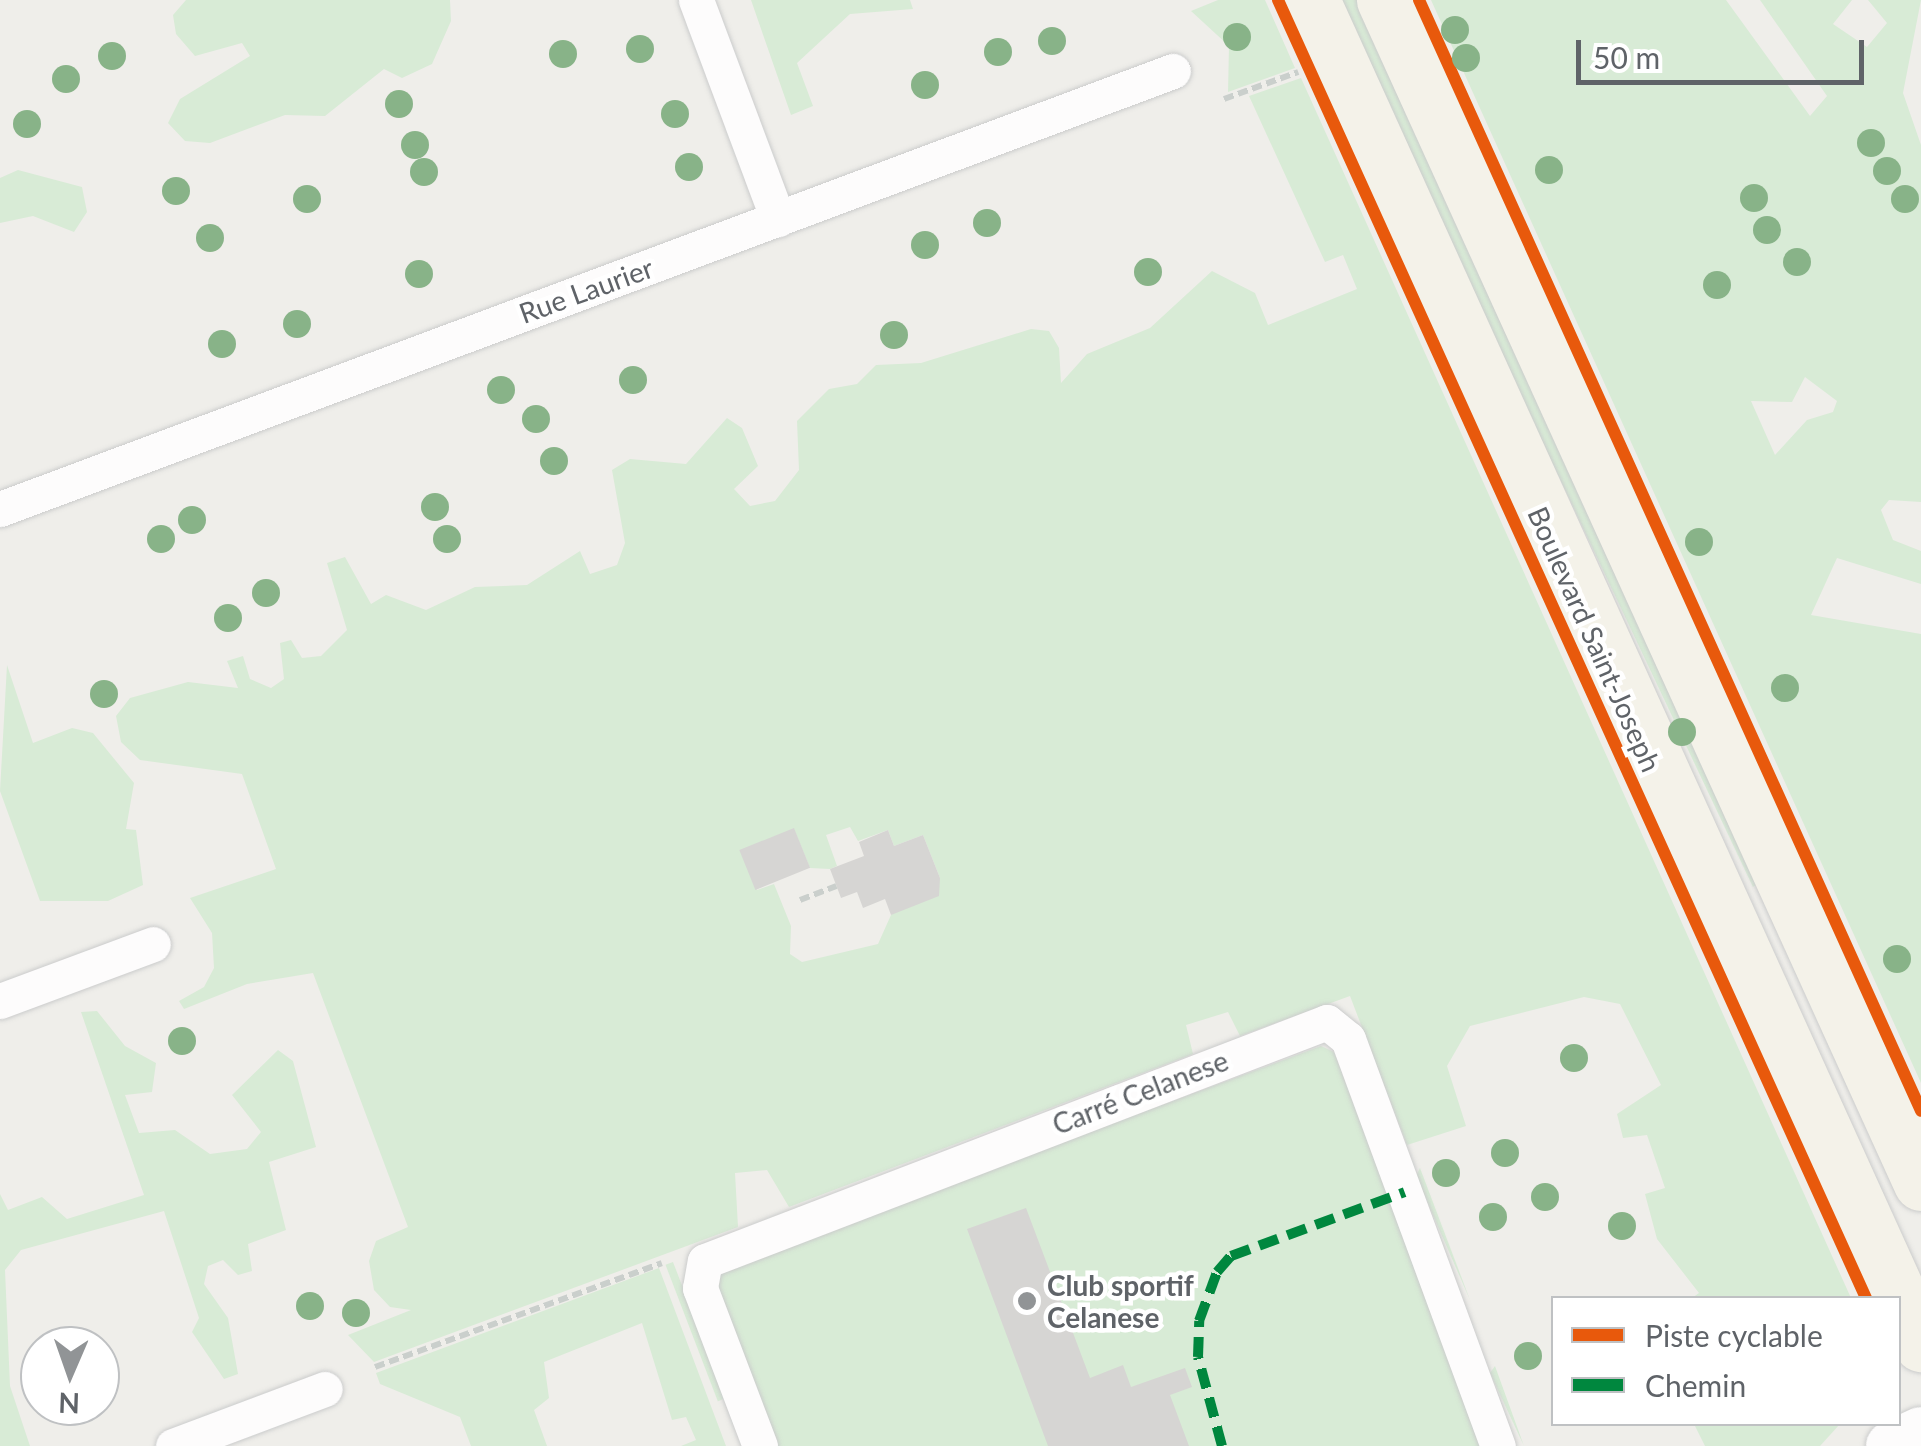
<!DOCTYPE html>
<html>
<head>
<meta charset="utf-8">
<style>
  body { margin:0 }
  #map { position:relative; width:1921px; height:1446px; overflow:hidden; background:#efeeea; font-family:Lato,sans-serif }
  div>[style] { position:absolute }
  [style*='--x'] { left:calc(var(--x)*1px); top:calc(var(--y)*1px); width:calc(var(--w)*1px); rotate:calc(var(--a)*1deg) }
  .green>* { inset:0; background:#d8ebd6; transform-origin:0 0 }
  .building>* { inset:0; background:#d6d5d3; transform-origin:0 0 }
  .path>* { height:6px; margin-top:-3px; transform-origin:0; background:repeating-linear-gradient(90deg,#cacfcc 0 10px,transparent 0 15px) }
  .roads { filter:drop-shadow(0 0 2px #cbcccc) drop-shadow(0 0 2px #cbcccc) }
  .street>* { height:35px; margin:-17.5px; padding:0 17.5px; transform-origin:17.5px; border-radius:17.5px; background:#fdfcfc }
  .secondary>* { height:50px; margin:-25px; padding:0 25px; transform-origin:25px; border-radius:25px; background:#fdfcfc }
  .primary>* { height:55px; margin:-27.5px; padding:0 27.5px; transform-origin:27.5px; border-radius:27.5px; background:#f4f2e9 }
  .quiet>* { height:10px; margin-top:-5px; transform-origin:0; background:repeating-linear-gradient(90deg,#00873e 0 20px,transparent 0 30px) }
  .cycleway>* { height:12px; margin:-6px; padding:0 6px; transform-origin:6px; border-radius:6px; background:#e8590c }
  .trees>* { width:28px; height:28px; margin:-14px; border-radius:50%; background:#88b388 }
  .dots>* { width:28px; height:28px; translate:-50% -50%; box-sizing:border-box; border:5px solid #fff; border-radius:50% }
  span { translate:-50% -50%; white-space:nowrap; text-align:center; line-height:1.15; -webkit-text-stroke:9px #fff; paint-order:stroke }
  .street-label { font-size:28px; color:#5f6368 }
  .poi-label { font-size:28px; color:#5f6368; font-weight:700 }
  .left { translate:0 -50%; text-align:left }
  .legend { position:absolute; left:1551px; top:1296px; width:350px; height:130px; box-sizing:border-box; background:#fff; border:2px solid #bfc1c3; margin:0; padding:12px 18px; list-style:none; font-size:30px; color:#5f6368 }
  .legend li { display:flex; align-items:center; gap:20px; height:50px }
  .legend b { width:50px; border:2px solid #bfc1c3 }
  .north { position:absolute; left:20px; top:1326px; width:100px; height:100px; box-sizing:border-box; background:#fff; border:2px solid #bfc1c3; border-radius:50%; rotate:182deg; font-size:28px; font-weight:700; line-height:40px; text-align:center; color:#5f6368 }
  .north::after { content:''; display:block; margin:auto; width:35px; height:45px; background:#919496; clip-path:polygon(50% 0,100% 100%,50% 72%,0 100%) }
  .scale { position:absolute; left:1576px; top:40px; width:288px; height:45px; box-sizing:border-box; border:5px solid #5f6368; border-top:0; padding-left:12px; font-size:30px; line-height:35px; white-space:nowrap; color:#5f6368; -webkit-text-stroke:8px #fff; paint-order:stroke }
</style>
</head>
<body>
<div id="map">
  <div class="green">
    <i style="clip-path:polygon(186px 0,450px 0,451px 21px,432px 64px,402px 78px,384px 69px,325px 116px,285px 115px,210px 143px,185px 141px,168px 123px,180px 99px,250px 56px,242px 43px,195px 56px,176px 34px,173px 15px)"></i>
    <i style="clip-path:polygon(751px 0,910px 0,913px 9px,850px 14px,797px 63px,813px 106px,791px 115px)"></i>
    <i style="clip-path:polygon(1218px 0,1265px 0,1295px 68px,1228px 92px,1229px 46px,1191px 11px)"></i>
    <i style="clip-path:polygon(1333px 0,1361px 0,1760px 882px,1753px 887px)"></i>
    <i style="clip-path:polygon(evenodd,1431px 0,1726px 0,1810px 116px,1827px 96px,1760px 0,1852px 0,1833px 24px,1867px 47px,1887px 23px,1868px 0,1921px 0,1903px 93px,1921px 145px,1921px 502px,1889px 500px,1881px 510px,1893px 540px,1921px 551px,1921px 584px,1837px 558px,1811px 615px,1921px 634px,1921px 1083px,1431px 0,1805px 377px,1837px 401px,1833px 412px,1807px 420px,1775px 455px,1751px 401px,1792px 402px,1805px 377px)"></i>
    <i style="clip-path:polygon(evenodd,1301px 78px,1851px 1298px,1692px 1298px,1699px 1293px,1657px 1239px,1645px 1194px,1665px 1188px,1647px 1135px,1623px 1138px,1617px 1114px,1661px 1085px,1620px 1004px,1584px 997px,1470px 1026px,1447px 1066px,1466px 1126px,1407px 1145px,1350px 996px,1240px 1036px,1228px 1012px,1186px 1025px,1193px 1054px,789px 1207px,767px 1170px,735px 1173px,738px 1227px,374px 1362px,348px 1335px,411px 1310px,390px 1307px,374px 1290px,369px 1261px,376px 1241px,408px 1227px,313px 973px,247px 984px,184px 1009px,179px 1001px,204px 987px,214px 968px,212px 933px,190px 898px,276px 869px,242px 774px,140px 760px,121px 742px,116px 716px,130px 698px,188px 682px,238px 688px,227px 661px,243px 656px,250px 679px,271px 688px,284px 679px,280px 643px,291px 640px,302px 658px,321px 656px,347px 630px,327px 563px,345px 557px,371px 604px,386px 595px,426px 610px,475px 587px,527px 585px,580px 551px,590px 574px,617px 565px,625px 543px,612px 470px,630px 459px,686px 464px,727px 418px,742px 428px,758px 466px,734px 489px,750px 506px,775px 501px,799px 470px,797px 421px,829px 389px,857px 384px,876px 365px,921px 363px,1031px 329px,1049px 331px,1059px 348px,1061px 383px,1087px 354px,1150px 328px,1212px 271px,1255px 293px,1268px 325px,1357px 289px,1343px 255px,1325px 262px,1249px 96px,1301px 78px,850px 827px,858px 841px,888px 830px,894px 846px,923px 835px,940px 878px,891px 915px,878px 944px,802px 962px,790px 954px,791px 926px,774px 884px,757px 890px,741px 851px,794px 829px,810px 868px,830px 869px,837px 866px,826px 835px,850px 827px)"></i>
    <i style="clip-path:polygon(18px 170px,82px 187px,87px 212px,74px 232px,33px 216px,0 223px,0 178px)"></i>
    <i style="clip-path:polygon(7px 665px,33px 743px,72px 728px,93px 733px,134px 783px,126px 829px,136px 830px,143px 885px,108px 901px,40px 901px,0 791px)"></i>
    <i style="clip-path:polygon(97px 1011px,125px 1046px,156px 1063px,152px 1092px,125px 1095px,139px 1133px,175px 1130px,210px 1154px,247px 1149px,261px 1132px,232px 1095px,278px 1050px,293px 1061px,316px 1147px,269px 1162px,286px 1230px,248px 1244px,252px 1271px,238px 1275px,223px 1260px,208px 1266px,204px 1284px,228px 1318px,238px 1374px,224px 1379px,192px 1332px,199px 1318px,164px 1211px,21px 1250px,5px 1270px,10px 1386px,30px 1446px,0 1446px,0 1194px,8px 1210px,42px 1197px,67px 1219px,144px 1195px,81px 1012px)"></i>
    <i style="clip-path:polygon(1321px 1046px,1334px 1052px,1481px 1446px,778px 1446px,716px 1283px,724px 1267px)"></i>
    <i style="clip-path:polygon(1420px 1168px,1470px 1300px,1416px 1176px)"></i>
    <i style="left:673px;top:1262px;width:146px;height:8px;rotate:69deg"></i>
    <i style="clip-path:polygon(659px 1268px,726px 1446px,681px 1446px,696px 1440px,686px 1417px,672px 1420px,642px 1323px,544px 1362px,549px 1398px,534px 1410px,547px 1446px,471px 1446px,460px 1417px,380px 1384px,376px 1373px)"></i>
    <i style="clip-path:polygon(1495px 1366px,1524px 1446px,1490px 1373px)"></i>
    <i style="clip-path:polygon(1694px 1424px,1840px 1424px,1820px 1446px,1705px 1446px)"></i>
  </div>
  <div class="building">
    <i style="left:794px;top:828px;width:43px;height:59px;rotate:68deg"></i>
    <i style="clip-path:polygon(888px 830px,894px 846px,923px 835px,940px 878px,939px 896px,891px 915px,885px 899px,863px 908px,857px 892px,841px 898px,830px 869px,864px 856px,859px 842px)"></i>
    <i style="clip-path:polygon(1026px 1208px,1090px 1378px,1123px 1365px,1131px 1387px,1185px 1368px,1192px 1387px,1170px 1395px,1189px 1446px,1048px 1446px,967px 1229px)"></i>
  </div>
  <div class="path">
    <i style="--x:1224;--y:99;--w:79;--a:-20"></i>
    <i style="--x:800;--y:900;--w:39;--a:-21"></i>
    <i style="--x:375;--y:1367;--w:305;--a:-19.9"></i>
  </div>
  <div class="roads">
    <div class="street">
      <i style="--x:696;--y:0;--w:234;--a:69.5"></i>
      <i style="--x:0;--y:509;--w:1252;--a:-20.48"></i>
      <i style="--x:0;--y:1001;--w:163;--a:-20.4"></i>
      <i style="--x:173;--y:1446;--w:162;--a:-20.6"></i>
      <i style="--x:760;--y:1446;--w:169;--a:-110.8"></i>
      <i style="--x:700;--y:1288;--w:27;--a:-80"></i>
      <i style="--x:705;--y:1261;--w:666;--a:-21.02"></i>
      <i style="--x:1327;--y:1022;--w:27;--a:39"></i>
      <i style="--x:1348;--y:1039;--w:434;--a:69.8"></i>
    </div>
    <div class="secondary">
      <i style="--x:1891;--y:1446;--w:33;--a:-25"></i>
    </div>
    <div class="primary">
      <i style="--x:1312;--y:0;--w:1476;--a:65.62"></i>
      <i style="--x:1384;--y:0;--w:1299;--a:65.59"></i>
    </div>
  </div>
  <div class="quiet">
    <i style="--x:1222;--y:1446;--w:92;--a:-105.1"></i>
    <i style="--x:1198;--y:1357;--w:36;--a:-88"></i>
    <i style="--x:1199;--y:1321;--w:52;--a:-69.8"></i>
    <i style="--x:1217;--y:1272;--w:21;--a:-49"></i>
    <i style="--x:1231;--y:1256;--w:185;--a:-20.2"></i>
  </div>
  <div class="cycleway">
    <i style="--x:1278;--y:0;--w:1425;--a:65.63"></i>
    <i style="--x:1419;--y:0;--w:1219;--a:65.68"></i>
  </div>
  <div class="trees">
    <i style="left:1455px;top:30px"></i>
    <i style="left:1237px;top:37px"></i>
    <i style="left:1052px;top:41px"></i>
    <i style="left:640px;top:49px"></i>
    <i style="left:998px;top:52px"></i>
    <i style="left:563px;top:54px"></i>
    <i style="left:112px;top:56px"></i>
    <i style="left:1466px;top:58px"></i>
    <i style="left:66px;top:79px"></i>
    <i style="left:925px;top:85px"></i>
    <i style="left:399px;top:104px"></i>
    <i style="left:675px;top:114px"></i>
    <i style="left:27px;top:124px"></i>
    <i style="left:1871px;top:143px"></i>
    <i style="left:415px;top:145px"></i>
    <i style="left:689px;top:167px"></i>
    <i style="left:1549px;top:170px"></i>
    <i style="left:1887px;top:171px"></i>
    <i style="left:424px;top:172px"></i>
    <i style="left:176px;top:191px"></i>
    <i style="left:1754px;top:198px"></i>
    <i style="left:307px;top:199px"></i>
    <i style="left:1905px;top:199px"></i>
    <i style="left:987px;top:223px"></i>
    <i style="left:1767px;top:230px"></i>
    <i style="left:210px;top:238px"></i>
    <i style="left:925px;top:245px"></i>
    <i style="left:1797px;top:262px"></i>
    <i style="left:1148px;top:272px"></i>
    <i style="left:419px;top:274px"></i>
    <i style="left:1717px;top:285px"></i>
    <i style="left:297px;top:324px"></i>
    <i style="left:894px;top:335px"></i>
    <i style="left:222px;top:344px"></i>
    <i style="left:633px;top:380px"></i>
    <i style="left:501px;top:390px"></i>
    <i style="left:536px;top:419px"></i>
    <i style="left:554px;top:461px"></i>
    <i style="left:435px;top:507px"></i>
    <i style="left:192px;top:520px"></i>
    <i style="left:161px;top:539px"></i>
    <i style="left:447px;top:539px"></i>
    <i style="left:1699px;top:542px"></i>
    <i style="left:266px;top:593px"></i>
    <i style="left:228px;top:618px"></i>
    <i style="left:1785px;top:688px"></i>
    <i style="left:104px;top:694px"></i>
    <i style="left:1682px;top:732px"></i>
    <i style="left:1897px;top:959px"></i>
    <i style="left:182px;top:1041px"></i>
    <i style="left:1574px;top:1058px"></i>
    <i style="left:1505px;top:1153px"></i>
    <i style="left:1446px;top:1173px"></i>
    <i style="left:1545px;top:1197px"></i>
    <i style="left:1493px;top:1217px"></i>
    <i style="left:1622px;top:1226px"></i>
    <i style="left:310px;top:1306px"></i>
    <i style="left:356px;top:1313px"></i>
    <i style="left:1528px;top:1356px"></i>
  </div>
  <div class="dots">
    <i style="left:1027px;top:1301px;background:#919496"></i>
  </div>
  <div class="street-label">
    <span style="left:586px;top:290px;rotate:-20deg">Rue Laurier</span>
    <span style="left:1595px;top:639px;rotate:66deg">Boulevard Saint-Joseph</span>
    <span style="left:1140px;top:1092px;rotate:-21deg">Carré Celanese</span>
  </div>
  <div class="poi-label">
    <span class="left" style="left:1047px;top:1301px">Club sportif<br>Celanese</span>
  </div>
  <ul class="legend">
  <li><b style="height:12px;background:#e8590c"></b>Piste cyclable</li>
  <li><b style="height:12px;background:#00873e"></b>Chemin</li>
  </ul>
  <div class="north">N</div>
  <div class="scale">50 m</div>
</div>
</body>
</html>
